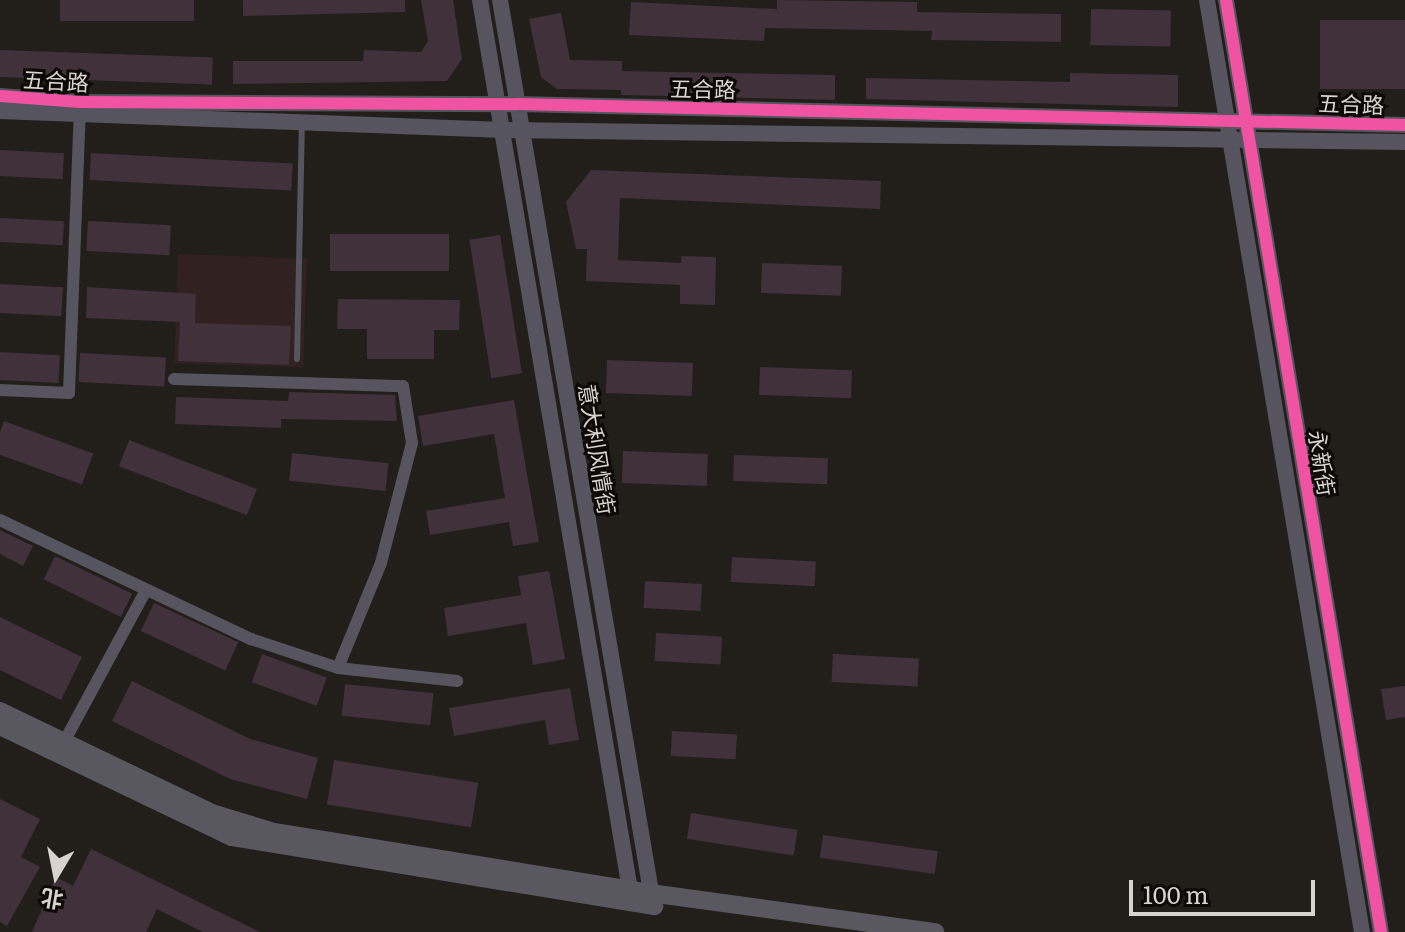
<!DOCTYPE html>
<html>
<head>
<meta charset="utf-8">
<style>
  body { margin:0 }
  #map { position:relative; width:1405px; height:932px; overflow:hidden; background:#221e1a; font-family:Literata,"Noto Sans SC",serif }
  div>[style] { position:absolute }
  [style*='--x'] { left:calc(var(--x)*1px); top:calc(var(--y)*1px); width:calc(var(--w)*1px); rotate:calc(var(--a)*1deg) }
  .education>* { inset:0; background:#322121; transform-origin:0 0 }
  .building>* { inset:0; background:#40313a; transform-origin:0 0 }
  .service>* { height:6px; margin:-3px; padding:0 3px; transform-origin:3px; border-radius:3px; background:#56545e }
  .minor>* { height:12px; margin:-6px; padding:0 6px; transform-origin:6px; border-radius:6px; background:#56545e }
  .tertiary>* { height:16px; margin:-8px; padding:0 8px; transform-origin:8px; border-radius:8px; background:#56545e }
  .secondary>* { height:18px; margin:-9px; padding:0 9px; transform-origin:9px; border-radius:9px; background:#595760 }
  .cycleway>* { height:12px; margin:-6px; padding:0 6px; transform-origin:6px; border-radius:6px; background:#f153a3 }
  span { translate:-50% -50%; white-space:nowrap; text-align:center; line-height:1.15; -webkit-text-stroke:6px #0c0906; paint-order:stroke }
  .street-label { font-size:22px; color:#d8d3ce }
  .north { position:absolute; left:16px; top:836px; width:80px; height:80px; -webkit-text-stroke:6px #0c0906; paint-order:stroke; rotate:190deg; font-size:22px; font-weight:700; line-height:32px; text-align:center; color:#d8d3ce }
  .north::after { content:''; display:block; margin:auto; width:28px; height:36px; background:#d8d3ce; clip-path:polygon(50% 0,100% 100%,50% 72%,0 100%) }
  .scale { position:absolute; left:1129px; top:880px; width:186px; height:36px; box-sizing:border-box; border:4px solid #d8d3ce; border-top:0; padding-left:10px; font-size:24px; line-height:28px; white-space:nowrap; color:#d8d3ce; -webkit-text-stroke:6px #0c0906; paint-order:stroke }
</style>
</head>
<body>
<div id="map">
  <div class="education">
    <i style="left:178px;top:254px;width:129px;height:109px;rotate:2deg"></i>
  </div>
  <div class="building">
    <i style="left:60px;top:0;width:134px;height:21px"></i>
    <i style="clip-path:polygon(243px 0,405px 0,405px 12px,243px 16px)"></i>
    <i style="clip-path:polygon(421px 0,453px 0,462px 59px,447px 81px,233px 84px,233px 61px,363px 61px,364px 50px,421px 52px,428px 41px)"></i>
    <i style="clip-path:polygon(777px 0,917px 2px,917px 12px,1061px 14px,1061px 42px,931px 40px,932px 31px,765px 28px,764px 41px,629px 35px,631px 2px,777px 9px)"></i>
    <i style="left:1091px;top:9px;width:80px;height:36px;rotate:1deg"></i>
    <i style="clip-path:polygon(561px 13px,570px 60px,622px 61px,622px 71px,835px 75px,835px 100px,621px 95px,621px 90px,557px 89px,541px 77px,529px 19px)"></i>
    <i style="left:1320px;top:20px;width:85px;height:69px"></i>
    <i style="left:0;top:50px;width:213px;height:27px;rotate:2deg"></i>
    <i style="clip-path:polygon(1070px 73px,1178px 75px,1178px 107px,866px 99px,866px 78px,1070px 82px)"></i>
    <i style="left:0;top:150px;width:64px;height:26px;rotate:3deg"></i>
    <i style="left:91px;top:153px;width:202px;height:27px;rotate:3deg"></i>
    <i style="clip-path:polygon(591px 170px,881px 181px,880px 209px,620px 198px,618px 260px,681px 263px,681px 256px,716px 257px,715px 305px,680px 304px,680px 285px,586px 281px,587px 249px,576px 249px,566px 202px)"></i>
    <i style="left:0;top:218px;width:64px;height:24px;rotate:3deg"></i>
    <i style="left:88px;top:221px;width:83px;height:30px;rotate:3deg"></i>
    <i style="left:330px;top:234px;width:119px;height:37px"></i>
    <i style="left:500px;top:235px;width:140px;height:31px;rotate:81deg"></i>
    <i style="left:762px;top:263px;width:80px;height:30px;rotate:2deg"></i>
    <i style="left:0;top:284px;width:63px;height:29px;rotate:3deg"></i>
    <i style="clip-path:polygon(87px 287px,196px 294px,195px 323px,291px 326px,289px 365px,178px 361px,180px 322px,86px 318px)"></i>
    <i style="clip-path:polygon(338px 299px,460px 300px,459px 330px,434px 330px,434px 359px,367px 359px,367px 329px,337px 329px)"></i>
    <i style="left:0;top:352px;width:60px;height:28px;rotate:3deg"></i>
    <i style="left:80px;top:353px;width:86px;height:29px;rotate:3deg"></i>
    <i style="left:607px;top:360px;width:86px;height:33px;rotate:2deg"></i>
    <i style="left:760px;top:367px;width:92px;height:28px;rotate:2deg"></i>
    <i style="clip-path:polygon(289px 392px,395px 395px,397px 421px,281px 419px,281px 428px,175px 424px,176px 397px,288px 401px)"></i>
    <i style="clip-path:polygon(514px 400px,539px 542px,513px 546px,509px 522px,430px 535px,426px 511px,505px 498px,494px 434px,423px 446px,418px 416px)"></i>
    <i style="left:4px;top:421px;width:95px;height:33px;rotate:20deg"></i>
    <i style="left:129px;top:440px;width:137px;height:28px;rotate:21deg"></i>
    <i style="left:623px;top:451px;width:85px;height:32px;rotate:2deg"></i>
    <i style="left:292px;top:453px;width:97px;height:28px;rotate:6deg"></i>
    <i style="left:734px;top:455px;width:94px;height:26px;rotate:2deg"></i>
    <i style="clip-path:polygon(0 530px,33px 546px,23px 566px,0 554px)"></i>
    <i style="left:55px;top:556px;width:86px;height:26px;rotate:26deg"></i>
    <i style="left:732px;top:557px;width:84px;height:25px;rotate:3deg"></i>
    <i style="clip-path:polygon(549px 571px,565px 659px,533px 665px,526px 623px,448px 636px,444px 608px,521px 595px,518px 576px)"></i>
    <i style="left:645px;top:581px;width:57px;height:27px;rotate:3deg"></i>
    <i style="left:154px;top:603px;width:93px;height:31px;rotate:25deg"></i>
    <i style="clip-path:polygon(0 617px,82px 657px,61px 700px,0 670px)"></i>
    <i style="left:656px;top:633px;width:66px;height:28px;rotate:3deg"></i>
    <i style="left:262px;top:654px;width:69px;height:30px;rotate:20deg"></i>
    <i style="left:833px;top:654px;width:86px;height:28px;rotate:3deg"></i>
    <i style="clip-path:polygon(132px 681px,250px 739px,318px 758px,307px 799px,230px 779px,112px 721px)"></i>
    <i style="left:345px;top:684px;width:89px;height:32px;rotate:6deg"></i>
    <i style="clip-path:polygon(1405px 686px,1405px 717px,1386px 720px,1381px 689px)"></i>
    <i style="clip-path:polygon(570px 688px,579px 740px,549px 745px,545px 720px,454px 736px,449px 708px)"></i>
    <i style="left:672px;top:731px;width:65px;height:25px;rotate:3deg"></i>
    <i style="left:334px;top:760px;width:146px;height:45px;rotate:9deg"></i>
    <i style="clip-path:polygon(0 799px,40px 819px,21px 857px,40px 867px,7px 926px,0 922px)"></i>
    <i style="left:691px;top:813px;width:108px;height:26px;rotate:9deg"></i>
    <i style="left:823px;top:835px;width:116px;height:23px;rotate:8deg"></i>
    <i style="clip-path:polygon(91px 849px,260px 932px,203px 932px,157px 909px,146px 932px,32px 932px,56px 877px,73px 886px)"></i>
  </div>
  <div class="service">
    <i style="--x:297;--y:359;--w:236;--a:-88.8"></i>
  </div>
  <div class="minor">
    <i style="--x:174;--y:379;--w:229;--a:1.8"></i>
    <i style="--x:403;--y:386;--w:58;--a:81"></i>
    <i style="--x:412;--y:443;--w:124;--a:104.5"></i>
    <i style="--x:381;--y:563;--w:113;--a:112.3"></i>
    <i style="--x:0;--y:390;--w:69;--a:2.5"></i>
    <i style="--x:69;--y:393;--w:284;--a:-87.8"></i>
    <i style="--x:0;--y:520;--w:278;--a:25.4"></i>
    <i style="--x:251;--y:639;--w:92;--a:18.4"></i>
    <i style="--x:338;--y:668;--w:120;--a:6.2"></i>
    <i style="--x:64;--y:742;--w:170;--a:-61.6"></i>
  </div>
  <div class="tertiary">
    <i style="--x:480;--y:0;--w:915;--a:80.43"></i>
    <i style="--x:500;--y:0;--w:917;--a:80.39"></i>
    <i style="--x:1207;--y:0;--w:945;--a:80.56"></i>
    <i style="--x:1226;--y:0;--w:945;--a:80.56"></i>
    <i style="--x:0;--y:96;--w:80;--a:4.3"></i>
    <i style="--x:80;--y:102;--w:438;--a:0.3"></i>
    <i style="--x:518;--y:104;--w:887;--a:1.36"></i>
    <i style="--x:0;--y:111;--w:504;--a:2.16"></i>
    <i style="--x:504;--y:130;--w:901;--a:0.76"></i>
  </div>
  <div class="secondary">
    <i style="--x:0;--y:711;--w:235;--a:25.7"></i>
    <i style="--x:212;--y:813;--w:65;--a:17"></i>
    <i style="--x:274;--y:832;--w:381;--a:9.2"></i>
    <i style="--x:650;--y:893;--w:288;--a:7.8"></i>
    <i style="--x:0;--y:726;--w:257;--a:25.6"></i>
    <i style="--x:232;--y:837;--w:428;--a:9.3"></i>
  </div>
  <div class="cycleway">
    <i style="--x:1226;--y:0;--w:945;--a:80.56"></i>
    <i style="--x:0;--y:96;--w:80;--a:4.3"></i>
    <i style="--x:80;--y:102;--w:438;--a:0.3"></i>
    <i style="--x:518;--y:104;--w:887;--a:1.36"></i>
  </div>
  <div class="street-label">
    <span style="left:56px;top:80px;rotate:3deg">五合路</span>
    <span style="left:703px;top:88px;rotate:1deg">五合路</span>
    <span style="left:1351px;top:103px;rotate:2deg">五合路</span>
    <span style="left:598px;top:449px;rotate:81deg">意大利风情街</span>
    <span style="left:1323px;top:463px;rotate:81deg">永新街</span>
  </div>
  <div class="north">北</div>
  <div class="scale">100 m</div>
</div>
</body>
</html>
